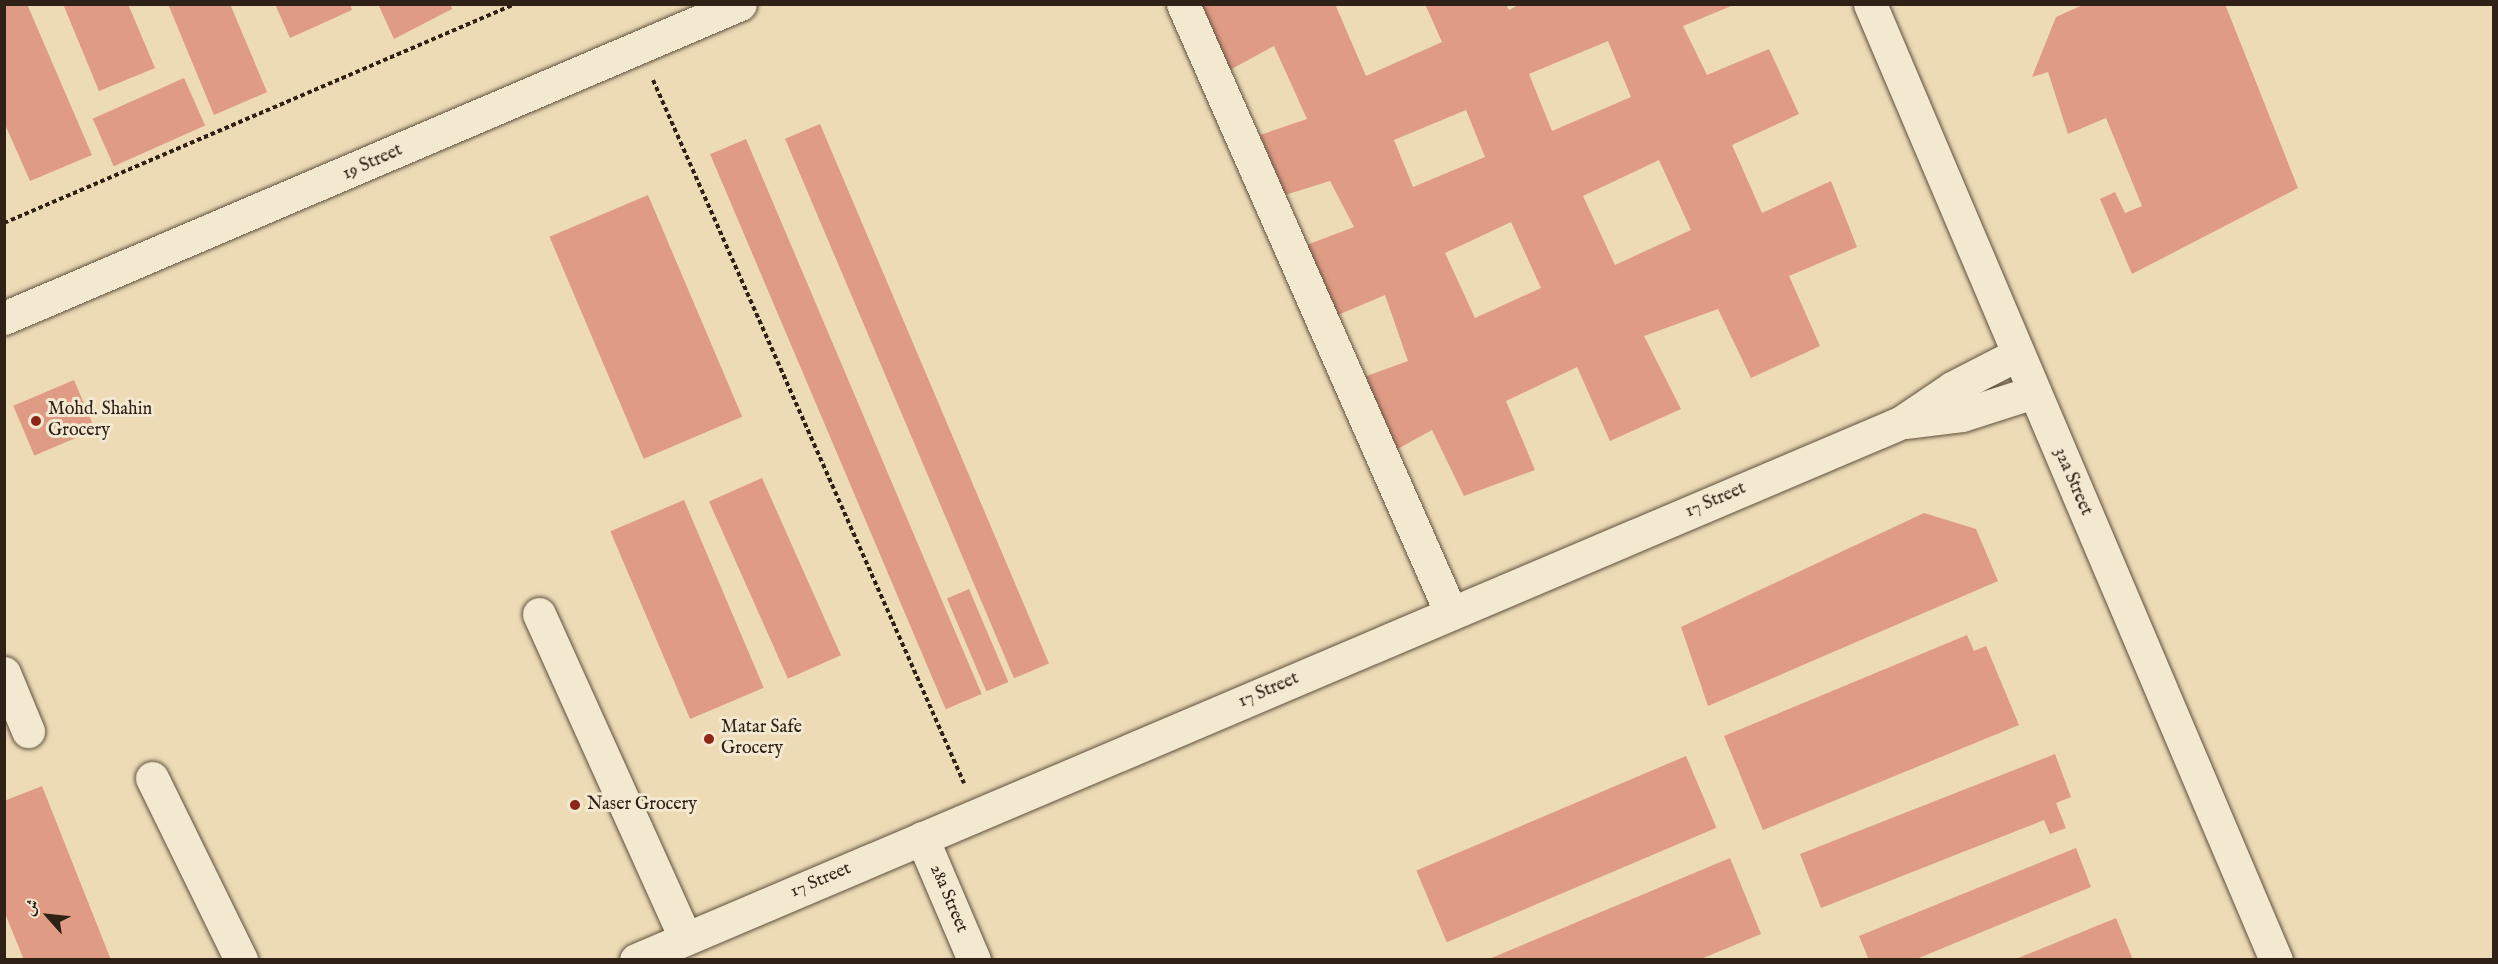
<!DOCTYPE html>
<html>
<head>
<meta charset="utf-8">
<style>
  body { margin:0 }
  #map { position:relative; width:2498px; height:964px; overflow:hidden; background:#eddbb6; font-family:"IM FELL English",Amiri,serif }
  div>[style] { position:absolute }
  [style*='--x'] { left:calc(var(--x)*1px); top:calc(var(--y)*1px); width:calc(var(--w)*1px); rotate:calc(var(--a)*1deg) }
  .building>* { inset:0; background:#df9b84; transform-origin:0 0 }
  .path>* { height:4px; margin-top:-2px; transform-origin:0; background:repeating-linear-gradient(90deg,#2f2116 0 4.5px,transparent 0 7.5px) }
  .roads { filter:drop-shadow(0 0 2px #5e503e) drop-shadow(0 0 2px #5e503e) }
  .minor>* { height:33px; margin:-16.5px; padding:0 16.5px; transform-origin:16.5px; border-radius:16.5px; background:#f3e8d0 }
  .tertiary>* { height:33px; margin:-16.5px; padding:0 16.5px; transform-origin:16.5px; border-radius:16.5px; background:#f3e8d0 }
  .dots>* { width:16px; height:16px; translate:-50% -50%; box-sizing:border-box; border:3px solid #f3e8d0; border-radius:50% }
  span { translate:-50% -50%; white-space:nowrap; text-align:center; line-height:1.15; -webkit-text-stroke:6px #f3e8d0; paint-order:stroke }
  .street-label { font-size:18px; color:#2f2116 }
  .poi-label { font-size:18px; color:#2f2116 }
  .left { translate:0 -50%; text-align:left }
  .frame { position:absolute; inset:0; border:6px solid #2f2116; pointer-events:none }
  .north { position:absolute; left:18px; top:886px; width:60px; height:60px; -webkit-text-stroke:4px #f3e8d0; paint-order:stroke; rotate:297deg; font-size:16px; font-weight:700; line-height:24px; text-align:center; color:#2f2116 }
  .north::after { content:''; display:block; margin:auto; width:21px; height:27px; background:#2f2116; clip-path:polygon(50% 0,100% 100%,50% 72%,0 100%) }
</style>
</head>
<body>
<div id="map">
  <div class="building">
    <i style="clip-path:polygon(4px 4px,27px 4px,92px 155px,30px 181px,4px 122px)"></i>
    <i style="clip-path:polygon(63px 4px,128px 4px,155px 68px,99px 91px)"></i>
    <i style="clip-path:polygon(168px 4px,230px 4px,267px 92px,214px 115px)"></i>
    <i style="clip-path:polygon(275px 4px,350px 4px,352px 10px,290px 38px)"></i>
    <i style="clip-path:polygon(378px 4px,450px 4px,452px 9px,394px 39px)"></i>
    <i style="clip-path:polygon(evenodd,1198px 4px,1335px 4px,1366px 76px,1442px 42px,1425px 4px,1506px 4px,1509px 10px,1520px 4px,1736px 4px,1683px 26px,1707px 75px,1769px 49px,1799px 114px,1732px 145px,1762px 213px,1831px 181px,1857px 247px,1789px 276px,1820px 346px,1751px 378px,1718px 309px,1644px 336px,1681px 409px,1610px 441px,1577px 367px,1506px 401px,1535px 470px,1464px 496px,1432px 430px,1392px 452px,1361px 378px,1408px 361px,1385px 295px,1338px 315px,1304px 246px,1354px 227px,1330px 181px,1285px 195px,1260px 135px,1307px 119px,1274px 46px,1228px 71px,1198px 4px,1608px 41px,1631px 97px,1552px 131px,1529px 74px,1608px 41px,1198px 4px,1466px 110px,1485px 157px,1413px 187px,1394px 140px,1466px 110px,1198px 4px,1659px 160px,1691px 230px,1615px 265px,1583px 196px,1659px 160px,1198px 4px,1511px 222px,1541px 288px,1475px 318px,1445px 253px,1511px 222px)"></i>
    <i style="clip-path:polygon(2085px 4px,2225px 4px,2298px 188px,2132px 274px,2100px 199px,2115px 192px,2125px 213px,2142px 206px,2106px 118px,2068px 134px,2048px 72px,2032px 77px,2056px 17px)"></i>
    <i style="left:184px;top:78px;width:52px;height:100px;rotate:66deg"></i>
    <i style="left:820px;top:124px;width:586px;height:38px;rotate:67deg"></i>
    <i style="left:746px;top:139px;width:603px;height:39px;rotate:67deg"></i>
    <i style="left:648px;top:195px;width:241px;height:107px;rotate:67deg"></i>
    <i style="left:74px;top:380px;width:54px;height:66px;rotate:67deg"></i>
    <i style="left:762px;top:478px;width:194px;height:58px;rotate:66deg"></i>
    <i style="left:684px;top:500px;width:204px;height:80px;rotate:67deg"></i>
    <i style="clip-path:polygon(1924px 513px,1976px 529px,1998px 581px,1708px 706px,1681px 627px)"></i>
    <i style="left:969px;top:589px;width:101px;height:24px;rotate:67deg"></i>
    <i style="clip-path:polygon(1967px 635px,1974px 651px,1986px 646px,2019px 725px,1763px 830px,1724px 736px)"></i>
    <i style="clip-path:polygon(2055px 754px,2071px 797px,2056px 803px,2066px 828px,2050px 834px,2044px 820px,1821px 908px,1800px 854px)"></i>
    <i style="left:1686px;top:756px;width:78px;height:293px;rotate:67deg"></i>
    <i style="clip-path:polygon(42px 786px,111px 960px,24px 960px,4px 911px,4px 801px)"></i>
    <i style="clip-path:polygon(2076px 848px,2091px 887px,1914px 960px,1869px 960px,1859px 936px)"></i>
    <i style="clip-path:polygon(1730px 858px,1761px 934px,1701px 959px,1489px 959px)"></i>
    <i style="clip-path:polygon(2116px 918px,2133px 960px,2016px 960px,2016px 959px)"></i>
  </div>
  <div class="path">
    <i style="--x:653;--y:80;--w:769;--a:66.14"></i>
    <i style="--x:4;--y:223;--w:556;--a:-23.2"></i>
  </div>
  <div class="roads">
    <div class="minor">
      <i style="--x:1183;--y:4;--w:665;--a:66.25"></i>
      <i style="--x:1870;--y:4;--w:1039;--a:66.99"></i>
      <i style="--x:1907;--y:422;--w:55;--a:-7.3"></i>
      <i style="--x:1962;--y:415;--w:76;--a:-17.7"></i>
      <i style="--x:539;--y:614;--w:355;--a:65.7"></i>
      <i style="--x:4;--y:673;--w:63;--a:67.5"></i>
      <i style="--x:152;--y:778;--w:203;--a:63.9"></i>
      <i style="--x:922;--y:838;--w:133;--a:66.9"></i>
      <i style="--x:636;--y:960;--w:1376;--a:-23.02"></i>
      <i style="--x:1902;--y:422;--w:60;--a:-34.2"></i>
      <i style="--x:1952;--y:388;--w:74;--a:-27.3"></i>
    </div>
    <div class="tertiary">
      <i style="--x:4;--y:318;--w:800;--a:-23.1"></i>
    </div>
  </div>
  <div class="dots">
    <i style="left:36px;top:421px;background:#8f2418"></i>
    <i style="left:709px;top:739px;background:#8f2418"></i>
    <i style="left:575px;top:805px;background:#8f2418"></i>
  </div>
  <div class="street-label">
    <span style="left:373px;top:163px;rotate:-24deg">19 Street</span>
    <span style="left:2072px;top:482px;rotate:67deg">32a Street</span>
    <span style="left:1716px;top:501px;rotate:-23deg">17 Street</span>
    <span style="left:1269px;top:691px;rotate:-23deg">17 Street</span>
    <span style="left:821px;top:881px;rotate:-23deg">17 Street</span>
    <span style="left:948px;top:899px;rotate:67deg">28a Street</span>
  </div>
  <div class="poi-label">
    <span class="left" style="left:48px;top:421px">Mohd. Shahin<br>Grocery</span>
    <span class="left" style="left:721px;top:739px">Matar Safe<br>Grocery</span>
    <span class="left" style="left:587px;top:805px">Naser Grocery</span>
  </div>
  <div class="frame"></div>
  <div class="north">ش</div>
</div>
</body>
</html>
